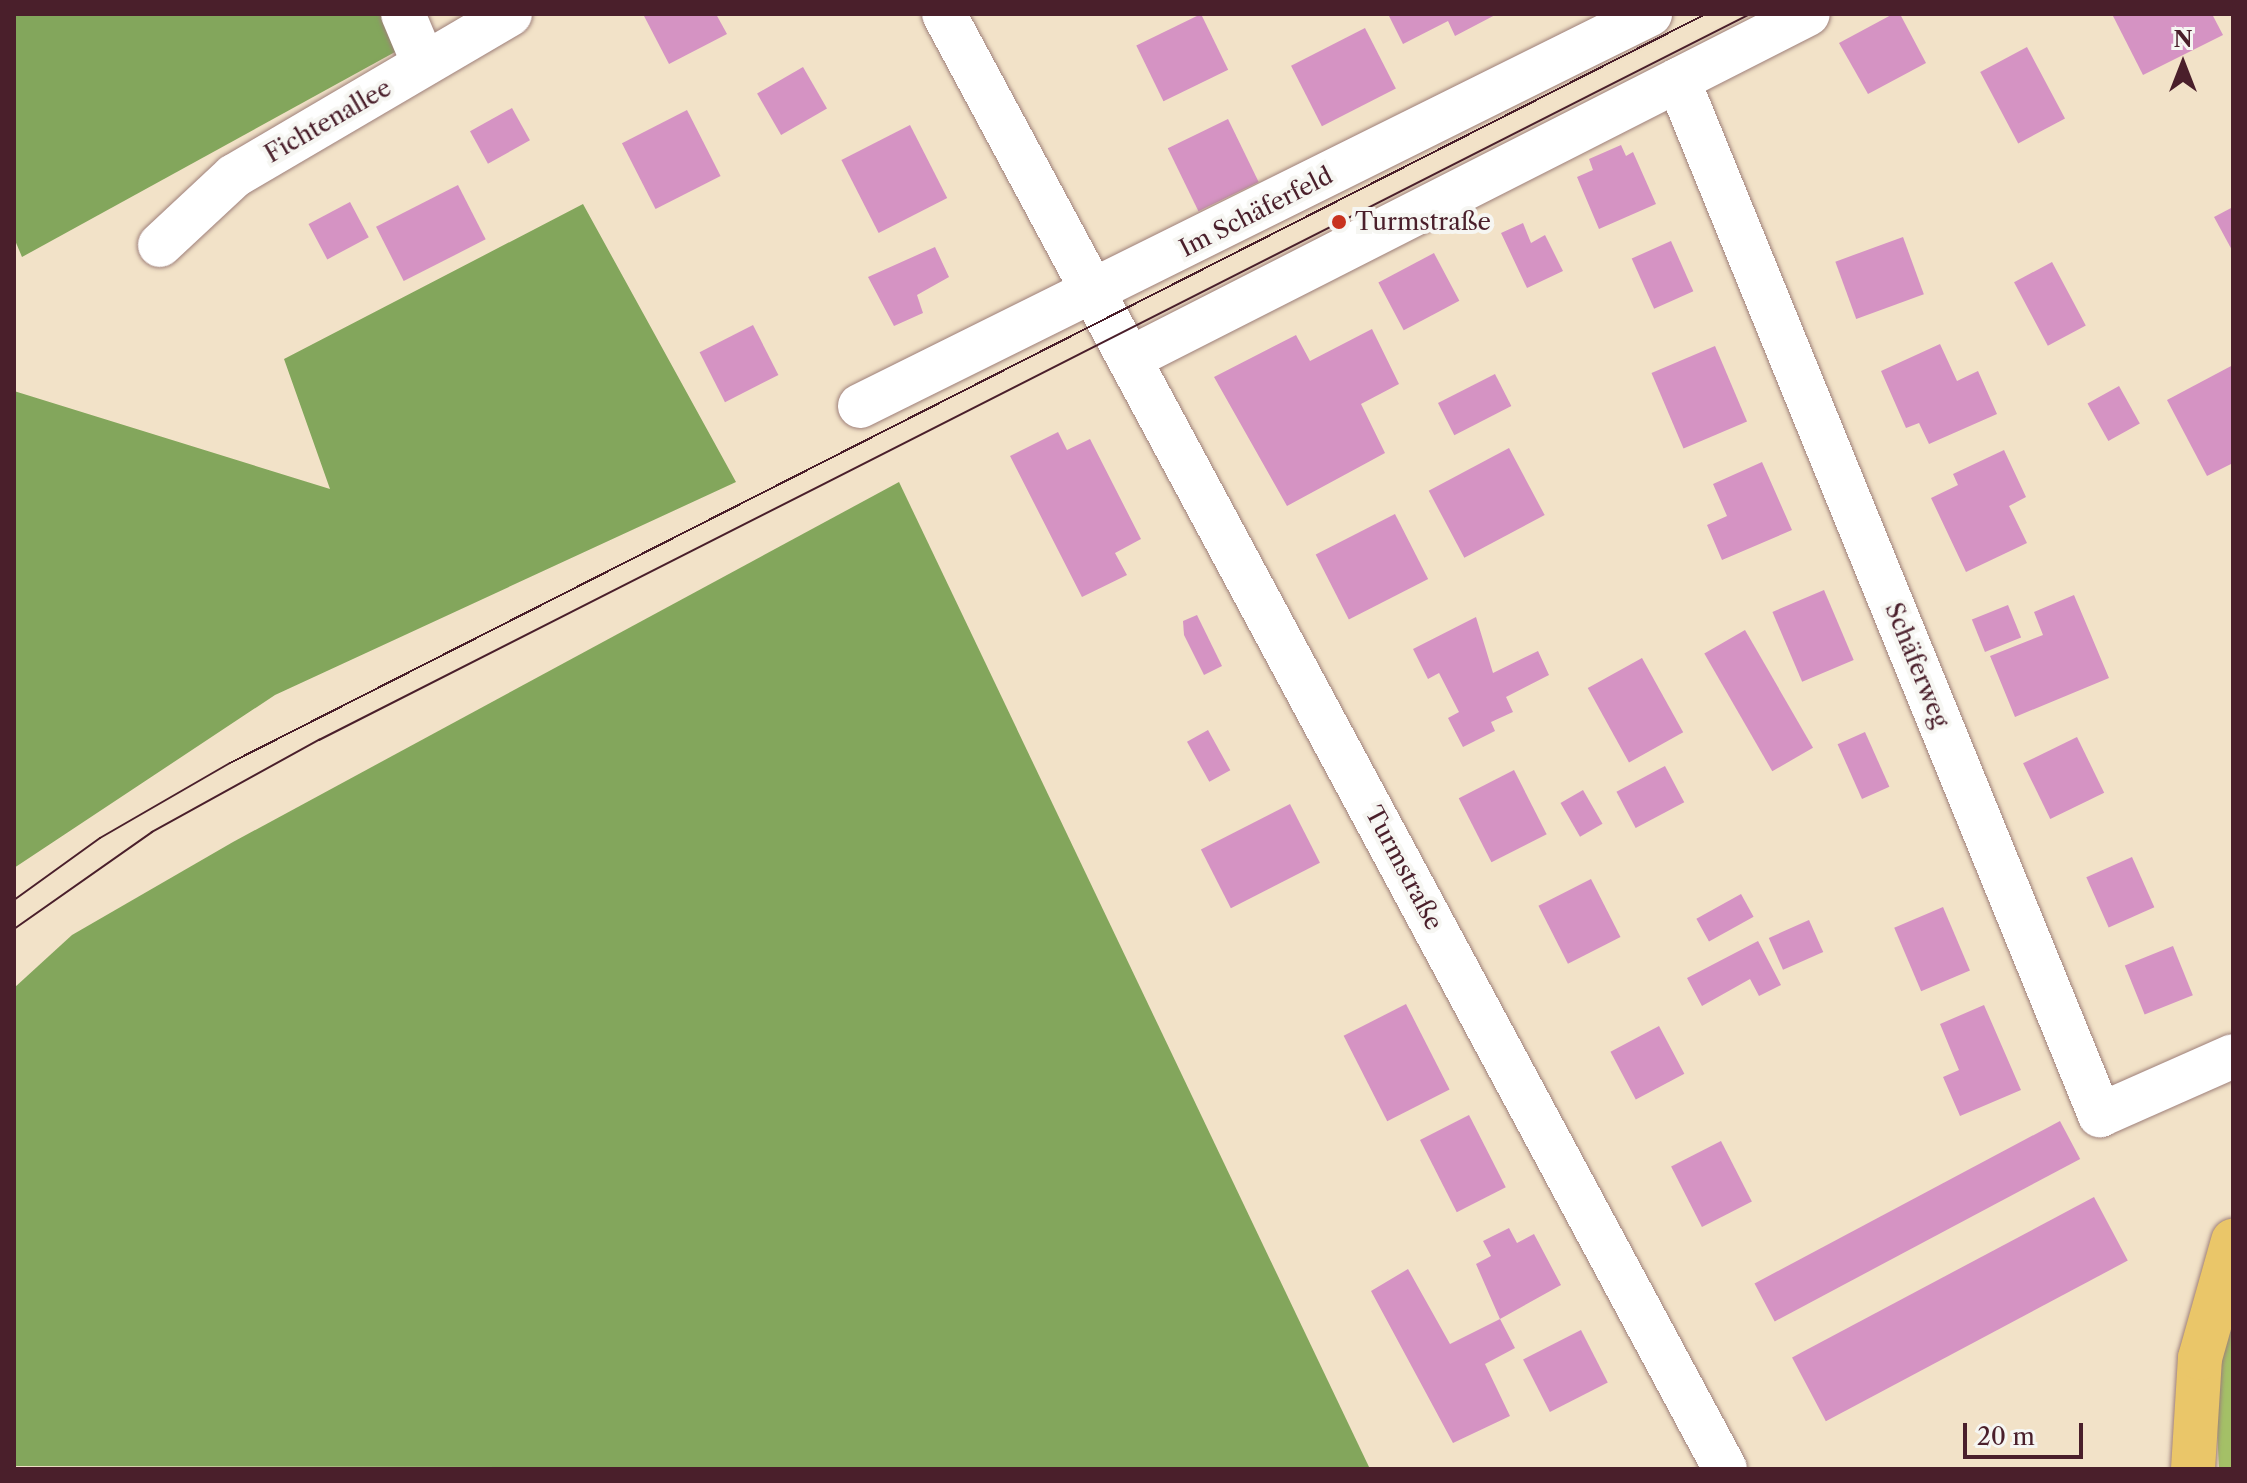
<!DOCTYPE html>
<html>
<head>
<meta charset="utf-8">
<style>
  body { margin:0 }
  #map { position:relative; width:2247px; height:1483px; overflow:hidden; background:#f2e2c8; font-family:"Libre Caslon Text",serif }
  div>[style] { position:absolute }
  [style*='--x'] { left:calc(var(--x)*1px); top:calc(var(--y)*1px); width:calc(var(--w)*1px); rotate:calc(var(--a)*1deg) }
  .green>* { inset:0; background:#a4c067 }
  .forest>* { inset:0; background:#83a65c }
  .building>* { inset:0; background:#d593c3; transform-origin:0 0 }
  .roads { filter:drop-shadow(0 0 2px #9e807a) drop-shadow(0 0 2px #9e807a) }
  .minor>* { height:44px; margin:-22px; padding:0 22px; transform-origin:22px; border-radius:22px; background:#fff }
  .highway>* { height:44px; margin:-22px; padding:0 22px; transform-origin:22px; border-radius:22px; background:#eac669 }
  .tram>* { height:2px; margin:-1px; padding:0 1px; transform-origin:1px; border-radius:1px; background:#4a1f2b }
  .dots>* { width:22px; height:22px; translate:-50% -50%; box-sizing:border-box; border:4px solid #f6f6f2; border-radius:50% }
  span { translate:-50% -50%; white-space:nowrap; text-align:center; line-height:1.15; -webkit-text-stroke:8px #f6f6f2; paint-order:stroke }
  .street-label { font-size:24px; color:#4a1f2b }
  .poi-label { font-size:24px; color:#4a1f2b }
  .left { translate:0 -50%; text-align:left }
  .frame { position:absolute; inset:0; border:16px solid #4a1f2b; pointer-events:none }
  .north { position:absolute; left:2143px; top:24px; width:80px; height:80px; -webkit-text-stroke:6px #f6f6f2; paint-order:stroke; rotate:0deg; font-size:22px; font-weight:700; line-height:32px; text-align:center; color:#4a1f2b }
  .north::after { content:''; display:block; margin:auto; width:28px; height:36px; background:#4a1f2b; clip-path:polygon(50% 0,100% 100%,50% 72%,0 100%) }
  .scale { position:absolute; left:1963px; top:1423px; width:120px; height:36px; box-sizing:border-box; border:4px solid #4a1f2b; border-top:0; padding-left:10px; font-size:24px; line-height:28px; white-space:nowrap; color:#4a1f2b; -webkit-text-stroke:6px #f6f6f2; paint-order:stroke }
</style>
</head>
<body>
<div id="map">
  <div class="green">
    <i style="clip-path:polygon(2233px 1290px,2233px 1469px,2219px 1469px,2213px 1344px)"></i>
  </div>
  <div class="forest">
    <i style="clip-path:polygon(14px 14px,392px 14px,406px 46px,22px 257px,14px 238px)"></i>
    <i style="clip-path:polygon(583px 204px,736px 482px,275px 695px,14px 868px,14px 391px,330px 489px,284px 359px)"></i>
    <i style="clip-path:polygon(899px 482px,1370px 1469px,14px 1466px,14px 988px,72px 935px,233px 842px)"></i>
  </div>
  <div class="building">
    <i style="clip-path:polygon(643px 14px,716px 14px,727px 34px,669px 64px)"></i>
    <i style="left:1201px;top:14px;width:62px;height:72px;rotate:64deg"></i>
    <i style="clip-path:polygon(1388px 14px,1497px 14px,1455px 36px,1448px 21px,1403px 44px)"></i>
    <i style="clip-path:polygon(1893px 14px,1900px 14px,1926px 63px,1868px 94px,1839px 43px)"></i>
    <i style="clip-path:polygon(2112px 14px,2212px 14px,2223px 35px,2143px 75px)"></i>
    <i style="left:1365px;top:28px;width:68px;height:83px;rotate:63deg"></i>
    <i style="left:2027px;top:47px;width:81px;height:53px;rotate:62deg"></i>
    <i style="left:803px;top:67px;width:48px;height:53px;rotate:60deg"></i>
    <i style="left:512px;top:108px;width:37px;height:48px;rotate:61deg"></i>
    <i style="left:687px;top:110px;width:74px;height:73px;rotate:63deg"></i>
    <i style="left:1228px;top:119px;width:70px;height:67px;rotate:64deg"></i>
    <i style="left:910px;top:125px;width:82px;height:77px;rotate:63deg"></i>
    <i style="clip-path:polygon(1621px 145px,1626px 156px,1633px 152px,1656px 204px,1599px 229px,1577px 177px,1593px 170px,1589px 159px)"></i>
    <i style="left:458px;top:185px;width:61px;height:92px;rotate:63deg"></i>
    <i style="left:350px;top:202px;width:40px;height:47px;rotate:62deg"></i>
    <i style="clip-path:polygon(2233px 207px,2233px 252px,2214px 217px)"></i>
    <i style="clip-path:polygon(1523px 223px,1531px 243px,1545px 235px,1563px 271px,1527px 288px,1501px 233px)"></i>
    <i style="left:1903px;top:237px;width:61px;height:72px;rotate:70deg"></i>
    <i style="left:1671px;top:241px;width:55px;height:43px;rotate:66deg"></i>
    <i style="clip-path:polygon(935px 247px,949px 277px,917px 295px,923px 313px,894px 326px,868px 277px)"></i>
    <i style="left:1434px;top:253px;width:54px;height:63px;rotate:62deg"></i>
    <i style="left:2052px;top:262px;width:72px;height:43px;rotate:62deg"></i>
    <i style="left:753px;top:325px;width:56px;height:60px;rotate:63deg"></i>
    <i style="clip-path:polygon(1372px 329px,1399px 384px,1361px 404px,1385px 453px,1287px 506px,1214px 377px,1296px 335px,1310px 361px)"></i>
    <i style="clip-path:polygon(1940px 344px,1957px 381px,1978px 371px,1997px 414px,1929px 444px,1919px 423px,1906px 428px,1881px 371px)"></i>
    <i style="left:1715px;top:346px;width:82px;height:69px;rotate:67deg"></i>
    <i style="clip-path:polygon(2233px 365px,2233px 463px,2207px 476px,2167px 400px)"></i>
    <i style="left:1495px;top:374px;width:36px;height:64px;rotate:63deg"></i>
    <i style="left:2119px;top:386px;width:43px;height:36px;rotate:61deg"></i>
    <i style="clip-path:polygon(1058px 432px,1067px 450px,1090px 439px,1141px 539px,1115px 553px,1127px 575px,1082px 597px,1010px 456px)"></i>
    <i style="left:1509px;top:448px;width:76px;height:91px;rotate:62deg"></i>
    <i style="clip-path:polygon(2004px 450px,2026px 497px,2009px 506px,2027px 543px,1966px 572px,1931px 498px,1958px 485px,1953px 474px)"></i>
    <i style="clip-path:polygon(1762px 462px,1792px 530px,1722px 560px,1707px 525px,1727px 516px,1713px 484px)"></i>
    <i style="left:1395px;top:514px;width:73px;height:89px;rotate:63deg"></i>
    <i style="left:1824px;top:590px;width:76px;height:56px;rotate:67deg"></i>
    <i style="clip-path:polygon(2074px 595px,2109px 678px,2015px 717px,1990px 656px,2043px 635px,2034px 612px)"></i>
    <i style="left:2008px;top:605px;width:35px;height:39px;rotate:68deg"></i>
    <i style="clip-path:polygon(1197px 615px,1222px 666px,1204px 675px,1184px 635px,1183px 621px)"></i>
    <i style="clip-path:polygon(1476px 617px,1493px 673px,1538px 651px,1549px 675px,1506px 697px,1513px 712px,1491px 722px,1495px 731px,1463px 747px,1448px 718px,1459px 712px,1439px 673px,1428px 679px,1413px 649px)"></i>
    <i style="left:1745px;top:630px;width:136px;height:47px;rotate:60deg"></i>
    <i style="left:1642px;top:658px;width:85px;height:62px;rotate:61deg"></i>
    <i style="left:1208px;top:730px;width:46px;height:24px;rotate:61deg"></i>
    <i style="left:1865px;top:732px;width:60px;height:30px;rotate:66deg"></i>
    <i style="left:2077px;top:737px;width:62px;height:60px;rotate:64deg"></i>
    <i style="left:1665px;top:766px;width:41px;height:55px;rotate:62deg"></i>
    <i style="left:1514px;top:770px;width:72px;height:62px;rotate:63deg"></i>
    <i style="left:1583px;top:790px;width:39px;height:26px;rotate:60deg"></i>
    <i style="left:1290px;top:804px;width:66px;height:100px;rotate:63deg"></i>
    <i style="left:2132px;top:857px;width:55px;height:50px;rotate:66deg"></i>
    <i style="left:1591px;top:879px;width:65px;height:59px;rotate:63deg"></i>
    <i style="left:1741px;top:894px;width:26px;height:51px;rotate:61deg"></i>
    <i style="left:1943px;top:907px;width:69px;height:53px;rotate:67deg"></i>
    <i style="left:1809px;top:920px;width:35px;height:44px;rotate:66deg"></i>
    <i style="clip-path:polygon(1758px 941px,1781px 985px,1759px 996px,1750px 979px,1702px 1006px,1687px 978px)"></i>
    <i style="left:2173px;top:946px;width:53px;height:52px;rotate:68deg"></i>
    <i style="left:1406px;top:1004px;width:96px;height:70px;rotate:63deg"></i>
    <i style="clip-path:polygon(1984px 1005px,2021px 1090px,1960px 1116px,1943px 1077px,1959px 1070px,1940px 1024px)"></i>
    <i style="left:1659px;top:1026px;width:54px;height:55px;rotate:62deg"></i>
    <i style="left:1469px;top:1115px;width:81px;height:55px;rotate:63deg"></i>
    <i style="left:2060px;top:1121px;width:43px;height:346px;rotate:62deg"></i>
    <i style="left:1721px;top:1141px;width:68px;height:56px;rotate:63deg"></i>
    <i style="left:2094px;top:1197px;width:72px;height:342px;rotate:62deg"></i>
    <i style="clip-path:polygon(1509px 1228px,1517px 1243px,1534px 1234px,1561px 1285px,1500px 1319px,1515px 1348px,1485px 1364px,1510px 1416px,1453px 1443px,1371px 1291px,1408px 1269px,1450px 1344px,1500px 1319px,1476px 1264px,1491px 1256px,1483px 1241px)"></i>
    <i style="left:1581px;top:1330px;width:59px;height:65px;rotate:63deg"></i>
  </div>
  <div class="roads">
    <div class="minor">
      <i style="--x:403;--y:14;--w:54;--a:67.2"></i>
      <i style="--x:944;--y:14;--w:1651;--a:61.77"></i>
      <i style="--x:1678;--y:80;--w:1118;--a:67.82"></i>
      <i style="--x:2100;--y:1115;--w:145;--a:-23.9"></i>
      <i style="--x:160;--y:245;--w:101;--a:-43"></i>
      <i style="--x:234;--y:176;--w:320;--a:-30.4"></i>
      <i style="--x:1131;--y:358;--w:759;--a:-26.94"></i>
      <i style="--x:860;--y:406;--w:882;--a:-26.39"></i>
    </div>
    <div class="highway">
      <i style="--x:2193;--y:1469;--w:111;--a:-86.4"></i>
      <i style="--x:2200;--y:1358;--w:122;--a:-74.2"></i>
    </div>
  </div>
  <div class="tram">
    <i style="--x:14;--y:900;--w:106;--a:-35.8"></i>
    <i style="--x:100;--y:838;--w:150;--a:-30"></i>
    <i style="--x:230;--y:763;--w:1655;--a:-26.91"></i>
    <i style="--x:14;--y:929;--w:169;--a:-35.1"></i>
    <i style="--x:152;--y:832;--w:191;--a:-28.9"></i>
    <i style="--x:319;--y:740;--w:1605;--a:-26.9"></i>
  </div>
  <div class="dots">
    <i style="left:1339px;top:222px;background:#c8321e"></i>
  </div>
  <div class="street-label">
    <span style="left:328px;top:121px;rotate:-30deg">Fichtenallee</span>
    <span style="left:1256px;top:212px;rotate:-27deg">Im Schäferfeld</span>
    <span style="left:1917px;top:665px;rotate:68deg">Schäferweg</span>
    <span style="left:1404px;top:868px;rotate:62deg">Turmstraße</span>
  </div>
  <div class="poi-label">
    <span class="left" style="left:1355px;top:222px">Turmstraße</span>
  </div>
  <div class="frame"></div>
  <div class="north">N</div>
  <div class="scale">20 m</div>
</div>
</body>
</html>
